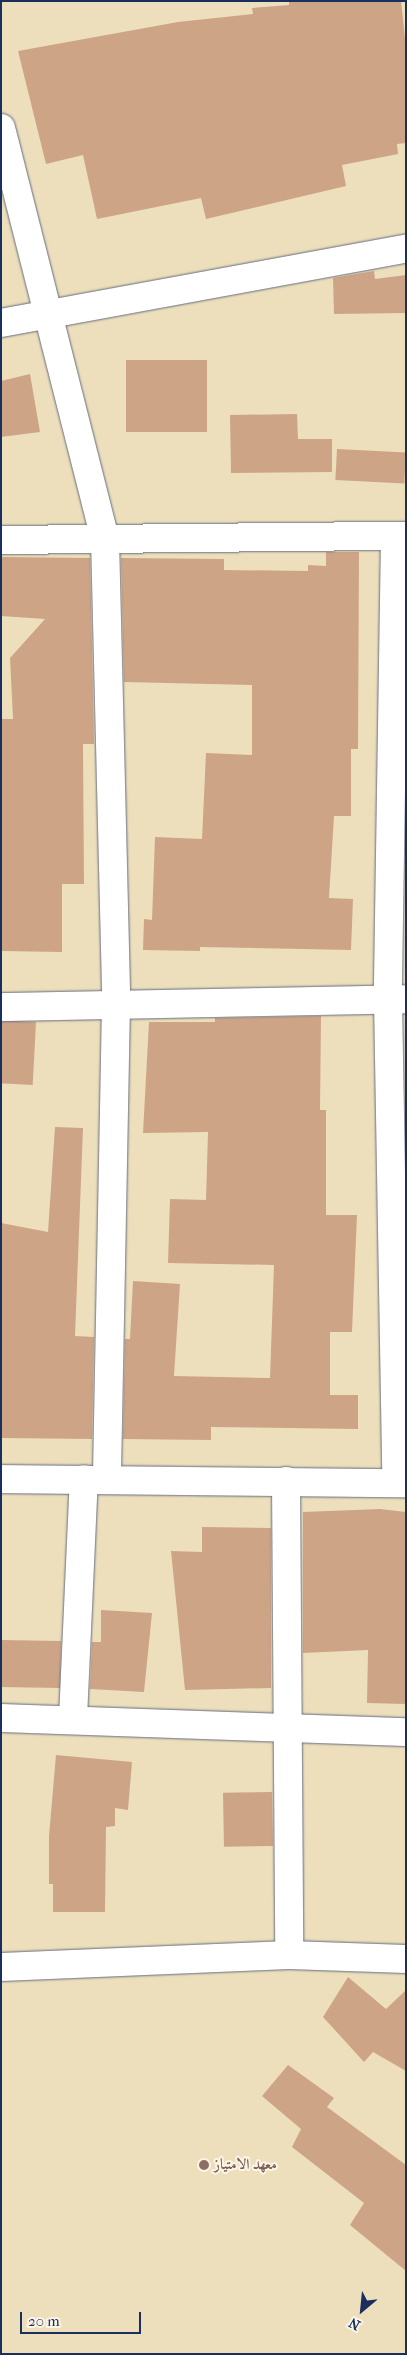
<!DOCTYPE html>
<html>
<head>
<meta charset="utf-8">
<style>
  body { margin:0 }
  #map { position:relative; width:407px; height:2355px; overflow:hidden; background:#eddfbc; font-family:"IM FELL French Canon",Amiri,serif }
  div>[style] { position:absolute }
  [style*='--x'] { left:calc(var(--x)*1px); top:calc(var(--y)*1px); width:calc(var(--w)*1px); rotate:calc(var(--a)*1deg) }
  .building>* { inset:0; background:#cea487; transform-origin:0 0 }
  .roads { filter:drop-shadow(0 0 1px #646d7f) drop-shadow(0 0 1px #646d7f) }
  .street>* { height:28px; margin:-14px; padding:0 14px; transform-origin:14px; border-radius:14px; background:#fff }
  .secondary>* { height:28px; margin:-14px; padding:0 14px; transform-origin:14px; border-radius:14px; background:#fff }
  .dots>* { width:14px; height:14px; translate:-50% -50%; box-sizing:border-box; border:2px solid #fcf5e5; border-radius:50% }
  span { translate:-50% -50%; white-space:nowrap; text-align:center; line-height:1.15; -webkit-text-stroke:4px #fcf5e5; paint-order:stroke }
  .education-label { font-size:15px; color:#785e54; font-weight:700 }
  .left { translate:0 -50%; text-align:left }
  .frame { position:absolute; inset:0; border:2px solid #1b2f5e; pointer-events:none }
  .north { position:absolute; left:337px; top:2285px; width:50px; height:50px; -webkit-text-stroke:4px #fcf5e5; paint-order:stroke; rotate:208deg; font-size:14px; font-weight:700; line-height:20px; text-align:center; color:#1b2f5e }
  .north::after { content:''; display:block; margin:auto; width:18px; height:22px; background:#1b2f5e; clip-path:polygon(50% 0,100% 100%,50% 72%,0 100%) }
  .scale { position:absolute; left:20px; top:2312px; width:121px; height:22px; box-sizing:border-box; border:2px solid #1b2f5e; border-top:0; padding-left:6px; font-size:15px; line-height:18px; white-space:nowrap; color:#1b2f5e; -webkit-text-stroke:4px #fcf5e5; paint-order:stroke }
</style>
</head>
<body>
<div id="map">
  <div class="building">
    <i style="clip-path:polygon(289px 1px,401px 1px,406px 47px,406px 143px,397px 144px,398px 154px,342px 165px,346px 186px,206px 219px,201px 198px,97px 219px,83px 155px,46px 164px,18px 51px,178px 22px,253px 14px,252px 8px,289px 5px)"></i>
    <i style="clip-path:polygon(374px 271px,375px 279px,406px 275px,406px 313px,334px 314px,333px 278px)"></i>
    <i style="left:126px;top:360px;width:81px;height:72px"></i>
    <i style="clip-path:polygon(30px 374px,40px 432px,1px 437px,1px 381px)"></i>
    <i style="clip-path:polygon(297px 414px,298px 439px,332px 439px,332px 472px,231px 473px,230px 415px)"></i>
    <i style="left:337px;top:449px;width:69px;height:31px;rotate:3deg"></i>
    <i style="clip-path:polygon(326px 552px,359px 552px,358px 749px,351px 749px,351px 816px,334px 816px,329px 898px,353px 899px,351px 950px,200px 947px,200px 951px,143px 950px,144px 919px,152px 920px,155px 837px,202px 839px,206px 753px,252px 755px,252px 685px,124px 682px,121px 558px,224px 559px,224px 570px,308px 571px,308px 565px,326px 566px)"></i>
    <i style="clip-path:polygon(1px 557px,90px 558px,94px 744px,83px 744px,84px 884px,62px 884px,62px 952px,1px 951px,1px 719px,13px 719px,10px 658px,45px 619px,1px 616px)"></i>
    <i style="clip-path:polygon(321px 1016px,320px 1110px,326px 1110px,326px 1215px,357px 1215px,352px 1332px,330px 1332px,330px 1395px,358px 1395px,358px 1429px,211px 1427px,211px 1440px,123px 1439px,125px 1339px,130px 1339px,133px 1281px,180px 1284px,174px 1376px,270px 1378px,274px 1265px,168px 1263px,170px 1199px,206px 1200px,208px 1132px,143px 1133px,149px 1022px,215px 1022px,215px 1018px)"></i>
    <i style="left:36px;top:1022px;width:63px;height:35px;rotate:93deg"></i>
    <i style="clip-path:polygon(55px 1127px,83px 1128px,75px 1336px,94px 1337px,92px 1439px,1px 1438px,1px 1223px,48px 1232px)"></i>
    <i style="clip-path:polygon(380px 1509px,406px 1512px,406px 1704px,367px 1703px,368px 1650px,303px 1653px,303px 1512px)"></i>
    <i style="clip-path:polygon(202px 1527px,271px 1528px,271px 1688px,185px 1690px,171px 1551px,202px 1552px)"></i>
    <i style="clip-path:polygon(101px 1610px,152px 1613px,144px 1692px,90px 1689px,92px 1642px,101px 1642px)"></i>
    <i style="left:1px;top:1640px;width:60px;height:47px;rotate:1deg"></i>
    <i style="clip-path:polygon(56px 1755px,132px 1762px,128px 1810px,115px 1808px,115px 1826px,106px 1827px,105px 1912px,53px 1912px,53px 1884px,49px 1884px,49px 1836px)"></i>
    <i style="left:272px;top:1792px;width:54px;height:49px;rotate:89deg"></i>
    <i style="clip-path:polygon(348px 1977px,386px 2009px,406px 1990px,406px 2071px,373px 2052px,364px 2062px,323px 2017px)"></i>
    <i style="clip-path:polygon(288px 2065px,334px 2098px,327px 2107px,406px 2165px,406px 2271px,350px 2225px,364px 2203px,292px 2147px,301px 2129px,262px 2096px)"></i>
  </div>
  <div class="roads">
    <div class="street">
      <i style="--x:1;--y:128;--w:424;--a:75.8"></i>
      <i style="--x:105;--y:539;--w:466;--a:88.6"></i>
      <i style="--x:116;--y:1005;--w:475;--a:91.1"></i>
      <i style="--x:1;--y:323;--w:412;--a:-10.4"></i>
      <i style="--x:395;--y:536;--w:464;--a:90.9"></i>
      <i style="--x:388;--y:1000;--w:482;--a:89"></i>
      <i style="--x:1;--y:540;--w:405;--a:-0.6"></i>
      <i style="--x:1;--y:1007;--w:404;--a:-1.1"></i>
      <i style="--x:286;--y:1481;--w:474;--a:89.6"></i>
      <i style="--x:1;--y:1718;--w:405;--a:2"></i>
      <i style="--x:73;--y:1718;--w:239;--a:-87.4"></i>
      <i style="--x:1;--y:1967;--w:288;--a:-2.4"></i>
      <i style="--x:289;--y:1955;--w:117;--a:2"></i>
    </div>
    <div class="secondary">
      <i style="--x:1;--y:1479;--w:405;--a:0.6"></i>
    </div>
  </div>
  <div class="dots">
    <i style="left:204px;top:2165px;background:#8d6e63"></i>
  </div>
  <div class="education-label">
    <span class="left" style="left:214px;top:2165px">معهد الامتياز</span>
  </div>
  <div class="frame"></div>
  <div class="north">N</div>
  <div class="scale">20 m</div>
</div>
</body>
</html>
